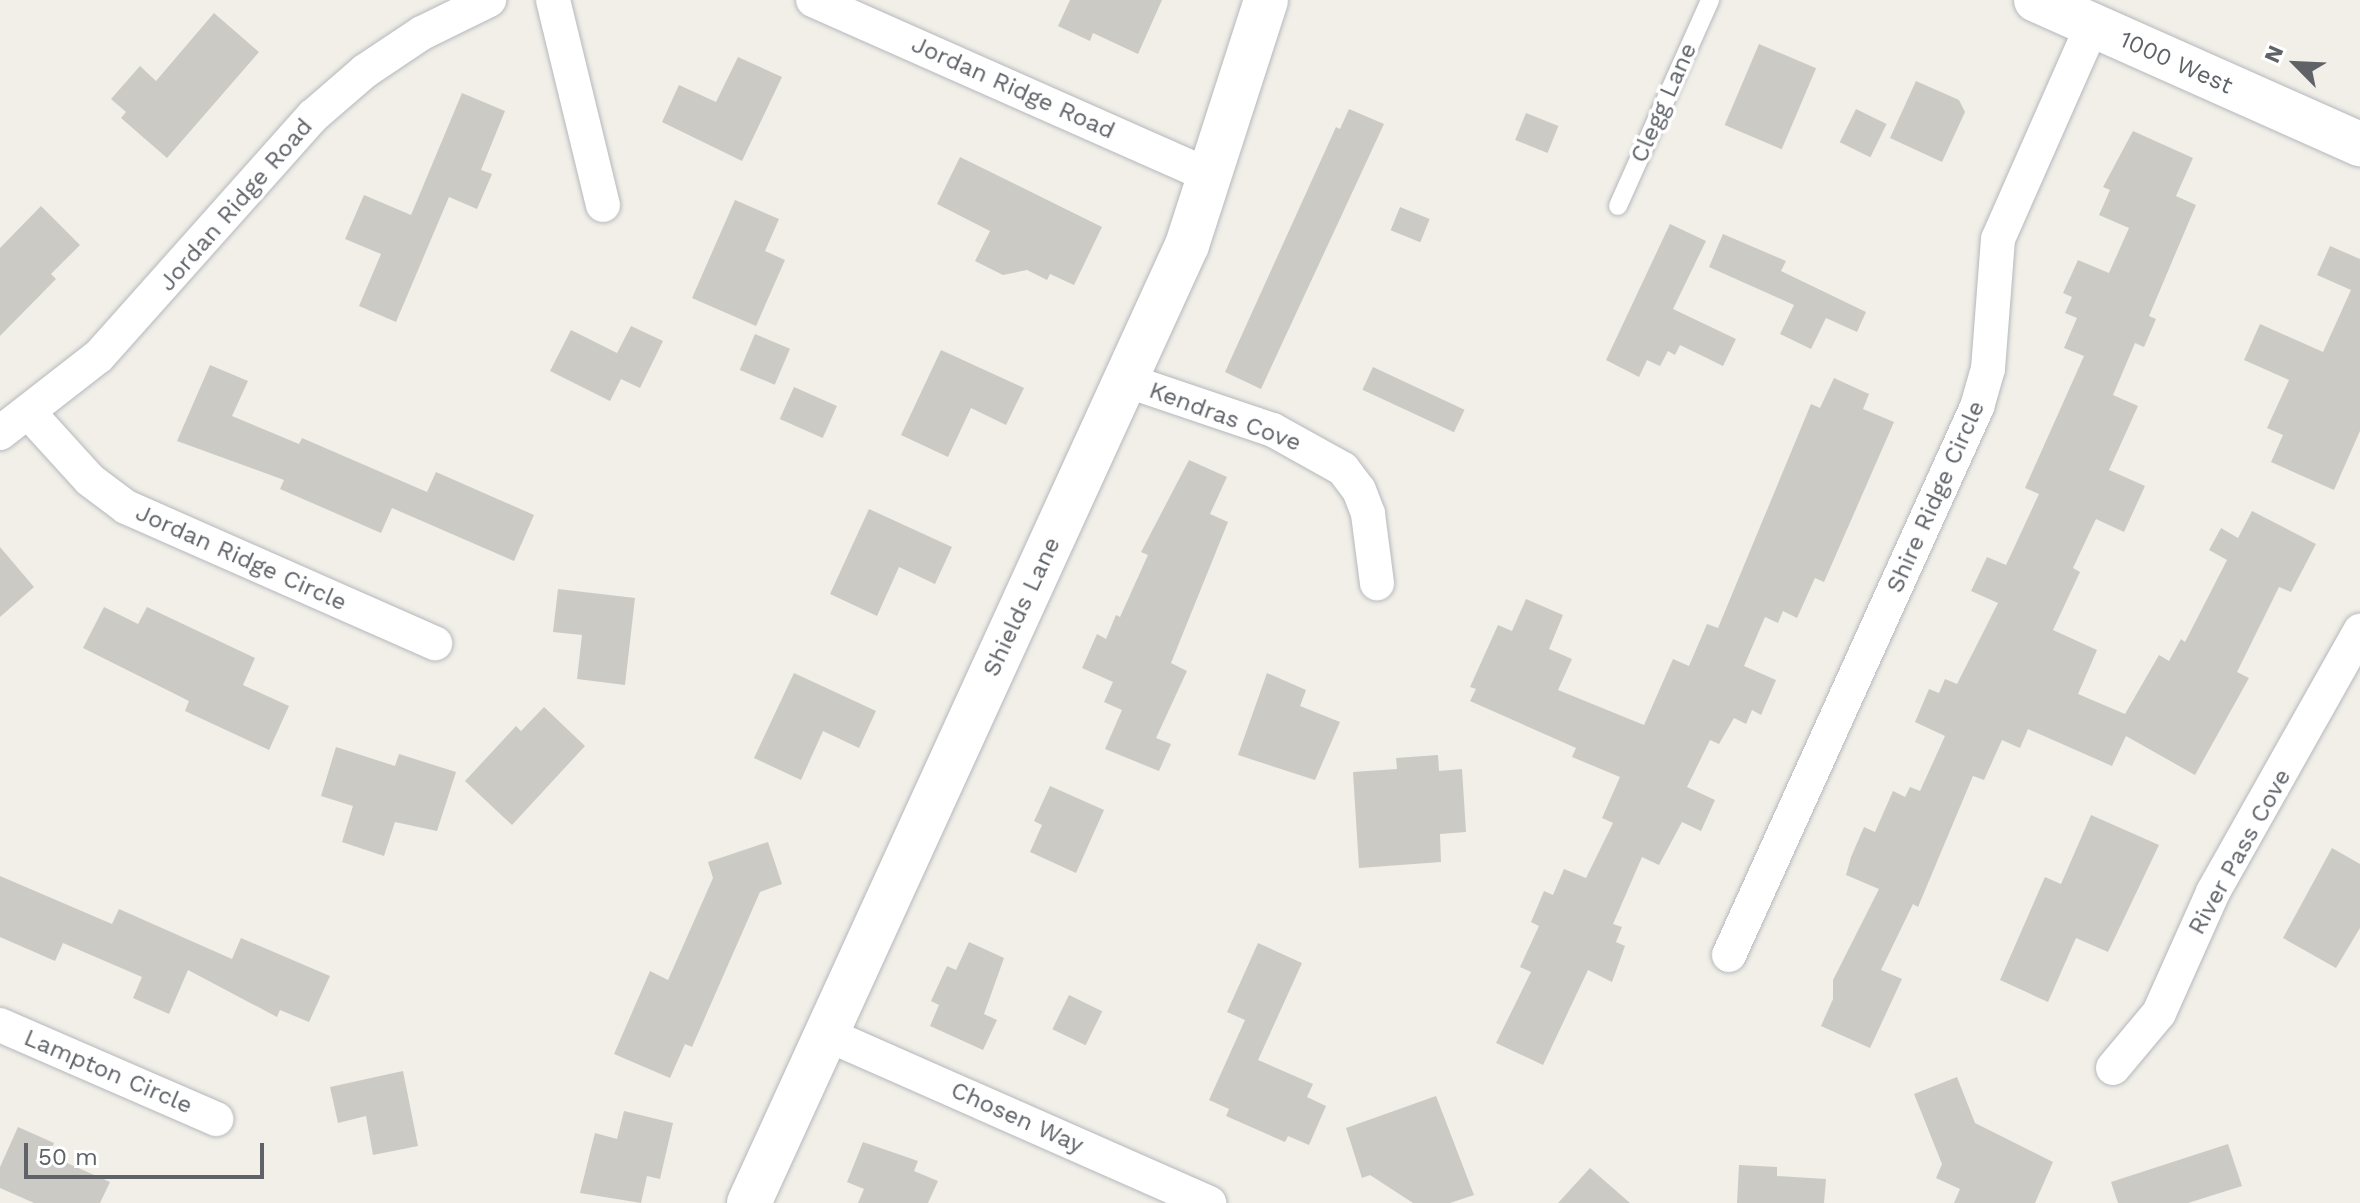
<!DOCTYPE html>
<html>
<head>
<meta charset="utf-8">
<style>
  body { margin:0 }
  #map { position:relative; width:2360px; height:1203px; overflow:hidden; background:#f1efe8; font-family:"Work Sans",sans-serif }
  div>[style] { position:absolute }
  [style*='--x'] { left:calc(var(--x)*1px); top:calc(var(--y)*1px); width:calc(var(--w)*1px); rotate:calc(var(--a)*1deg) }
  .building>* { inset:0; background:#cccac5; transform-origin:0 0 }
  .roads { filter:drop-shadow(0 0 2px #b5b8bc) drop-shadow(0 0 2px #b5b8bc) }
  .service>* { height:18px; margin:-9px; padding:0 9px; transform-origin:9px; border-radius:9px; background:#fff }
  .minor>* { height:34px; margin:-17px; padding:0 17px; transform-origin:17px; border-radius:17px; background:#fff }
  .tertiary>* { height:44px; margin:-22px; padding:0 22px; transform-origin:22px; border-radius:22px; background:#fff }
  .secondary>* { height:44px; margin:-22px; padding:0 22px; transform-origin:22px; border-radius:22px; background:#fff }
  span { translate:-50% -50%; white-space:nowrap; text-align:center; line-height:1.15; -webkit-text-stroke:7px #fff; paint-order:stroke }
  .street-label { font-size:24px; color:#5f6368 }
  .north { position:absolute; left:2256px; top:24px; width:80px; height:80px; -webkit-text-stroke:6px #fff; paint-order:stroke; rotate:294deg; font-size:22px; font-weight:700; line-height:32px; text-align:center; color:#5f6368 }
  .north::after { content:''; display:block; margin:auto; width:28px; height:36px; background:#5f6368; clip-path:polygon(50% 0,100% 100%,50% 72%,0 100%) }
  .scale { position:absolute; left:24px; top:1143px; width:240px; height:36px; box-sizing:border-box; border:4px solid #5f6368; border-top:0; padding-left:10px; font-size:24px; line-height:28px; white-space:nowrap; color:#5f6368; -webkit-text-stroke:6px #fff; paint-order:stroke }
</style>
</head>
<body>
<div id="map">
  <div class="building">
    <i style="clip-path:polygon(1070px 0,1162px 0,1138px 54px,1093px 33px,1090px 41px,1058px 26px)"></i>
    <i style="clip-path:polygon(214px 13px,259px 52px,167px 158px,121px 118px,126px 112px,111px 99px,140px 66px,156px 81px)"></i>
    <i style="left:1759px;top:44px;width:62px;height:88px;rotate:23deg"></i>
    <i style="clip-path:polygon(738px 57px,782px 77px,742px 161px,662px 122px,679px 85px,716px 102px)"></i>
    <i style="clip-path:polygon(1916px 81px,1959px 100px,1965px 112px,1942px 162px,1890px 138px)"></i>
    <i style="clip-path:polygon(462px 93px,505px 111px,481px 170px,492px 174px,477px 209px,449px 197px,396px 322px,359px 306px,381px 254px,345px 239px,364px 195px,411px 215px)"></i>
    <i style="clip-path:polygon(1349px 109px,1384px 124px,1261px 389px,1225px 372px,1336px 127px,1340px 129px)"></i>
    <i style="left:1856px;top:109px;width:34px;height:37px;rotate:26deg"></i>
    <i style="left:1526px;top:113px;width:35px;height:29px;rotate:22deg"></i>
    <i style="clip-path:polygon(2133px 131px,2193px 158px,2176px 196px,2196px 205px,2149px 316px,2156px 319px,2144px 347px,2135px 343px,2113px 395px,2138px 406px,2109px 470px,2145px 486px,2124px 532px,2096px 519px,2073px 568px,2080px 572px,2053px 630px,2097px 650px,2078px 694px,2125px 714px,2159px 655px,2169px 661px,2181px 639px,2185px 642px,2227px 560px,2209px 550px,2221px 528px,2238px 538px,2252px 511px,2316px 544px,2291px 592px,2279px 587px,2237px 672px,2249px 678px,2195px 775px,2126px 736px,2112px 766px,2028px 729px,2020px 748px,2002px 740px,1984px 780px,1973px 776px,1918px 907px,1913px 904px,1881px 970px,1902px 979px,1870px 1048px,1821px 1026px,1833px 999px,1833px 980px,1879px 889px,1846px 875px,1851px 857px,1864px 827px,1875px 832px,1893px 791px,1905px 797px,1910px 787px,1920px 791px,1945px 736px,1915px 722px,1929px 689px,1939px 693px,1945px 679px,1957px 684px,1998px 603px,1971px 591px,1987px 557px,2006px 565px,2039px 494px,2025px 488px,2084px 356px,2064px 348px,2077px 318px,2065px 313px,2072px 297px,2063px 293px,2078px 260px,2109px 273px,2129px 228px,2099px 215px,2110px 190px,2103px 187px)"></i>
    <i style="clip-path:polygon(960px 157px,1102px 227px,1074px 285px,1050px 274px,1047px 280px,1027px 270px,1003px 275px,975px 261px,990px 231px,937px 204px)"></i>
    <i style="clip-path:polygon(735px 200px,779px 219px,765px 251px,785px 260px,756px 326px,692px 298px)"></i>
    <i style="clip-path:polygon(41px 206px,80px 245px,51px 274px,56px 279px,0 336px,0 248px)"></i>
    <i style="left:1400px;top:207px;width:32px;height:25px;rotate:22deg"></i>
    <i style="clip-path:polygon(1670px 224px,1706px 241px,1673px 309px,1736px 339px,1723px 366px,1680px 345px,1675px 355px,1668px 351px,1660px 366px,1647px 360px,1639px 377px,1606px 360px)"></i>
    <i style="clip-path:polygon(1723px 234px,1786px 261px,1781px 271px,1866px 312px,1857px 332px,1826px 318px,1811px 349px,1780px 334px,1794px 305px,1709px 267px)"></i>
    <i style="clip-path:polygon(2330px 246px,2360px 259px,2360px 431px,2334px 490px,2271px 462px,2283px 435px,2267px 428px,2289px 380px,2244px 360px,2260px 324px,2323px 352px,2351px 290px,2317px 275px)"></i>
    <i style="clip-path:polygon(631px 326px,663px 341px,640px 388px,621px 379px,610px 401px,550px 371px,571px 330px,617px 353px)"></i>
    <i style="left:755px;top:334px;width:38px;height:39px;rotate:23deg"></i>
    <i style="clip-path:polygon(941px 350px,1024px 388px,1006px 425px,971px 408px,948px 457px,901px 435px)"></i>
    <i style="clip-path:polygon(210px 365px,248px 381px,232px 416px,299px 444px,302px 438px,427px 492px,436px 472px,534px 515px,514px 561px,392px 508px,381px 533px,280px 489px,284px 480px,177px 441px)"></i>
    <i style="left:1373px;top:367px;width:101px;height:25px;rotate:25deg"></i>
    <i style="clip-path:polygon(1834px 378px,1869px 394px,1863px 409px,1894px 422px,1824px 582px,1815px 578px,1797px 618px,1783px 611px,1778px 623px,1765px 617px,1744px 666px,1776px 680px,1761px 715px,1752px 710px,1746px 724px,1734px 718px,1719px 744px,1710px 740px,1687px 787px,1715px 800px,1701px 831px,1682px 822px,1659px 865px,1642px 857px,1613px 924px,1622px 927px,1616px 942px,1625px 946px,1612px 982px,1588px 970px,1543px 1065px,1496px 1043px,1531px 972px,1520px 967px,1539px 926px,1531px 922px,1544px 891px,1553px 895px,1564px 869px,1586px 878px,1613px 823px,1602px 818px,1620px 777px,1572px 757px,1576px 748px,1470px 701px,1476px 689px,1470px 687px,1498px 625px,1512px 631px,1526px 599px,1563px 615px,1549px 649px,1572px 659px,1558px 690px,1644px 725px,1673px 659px,1689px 666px,1707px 624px,1718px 628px,1811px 404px,1820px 408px)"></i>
    <i style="left:794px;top:387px;width:47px;height:35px;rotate:24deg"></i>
    <i style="clip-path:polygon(1189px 460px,1227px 477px,1210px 514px,1228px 522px,1171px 663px,1187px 671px,1156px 738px,1171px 744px,1159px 771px,1105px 749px,1122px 710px,1104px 702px,1113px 682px,1082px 668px,1097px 634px,1106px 639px,1116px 615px,1120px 617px,1148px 555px,1141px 552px)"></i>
    <i style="clip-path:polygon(869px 509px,952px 547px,935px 584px,899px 567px,877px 616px,830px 594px)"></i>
    <i style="clip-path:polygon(0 547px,34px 587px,0 617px)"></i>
    <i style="clip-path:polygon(558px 589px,635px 598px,625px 685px,577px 679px,582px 635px,553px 632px)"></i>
    <i style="clip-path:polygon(104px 607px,138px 624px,147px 607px,255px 658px,243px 685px,289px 706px,269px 750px,185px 711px,189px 701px,83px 648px)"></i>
    <i style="clip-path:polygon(794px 673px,876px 711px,859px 748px,823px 731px,801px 780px,754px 758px)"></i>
    <i style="clip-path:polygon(1267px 673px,1306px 690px,1300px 706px,1340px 722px,1315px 780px,1238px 755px)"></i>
    <i style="clip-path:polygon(544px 707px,585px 746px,512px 825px,465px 781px,516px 726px,521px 731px)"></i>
    <i style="clip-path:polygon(336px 747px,395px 766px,399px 754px,456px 772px,437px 831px,395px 822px,384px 856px,342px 842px,353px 806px,321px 796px)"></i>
    <i style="clip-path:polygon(1438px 755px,1439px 771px,1462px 769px,1466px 832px,1440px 834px,1441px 862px,1359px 868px,1353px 772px,1397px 769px,1396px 758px)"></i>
    <i style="clip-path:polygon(1050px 786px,1104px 810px,1076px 873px,1030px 852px,1042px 825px,1034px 821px)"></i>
    <i style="clip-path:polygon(2091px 815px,2159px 845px,2108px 952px,2076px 938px,2048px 1002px,2000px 980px,2045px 877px,2061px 884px)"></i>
    <i style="clip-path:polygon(768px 842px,782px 884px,760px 892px,692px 1047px,685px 1044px,670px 1078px,614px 1054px,650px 971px,668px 980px,713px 878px,708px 862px)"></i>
    <i style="clip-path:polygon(2332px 848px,2360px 864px,2360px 928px,2336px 968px,2283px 938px)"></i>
    <i style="clip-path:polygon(0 876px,112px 924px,119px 909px,232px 959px,241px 938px,330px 976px,309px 1022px,280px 1010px,277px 1017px,188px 970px,169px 1014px,133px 998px,142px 977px,63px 943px,55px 961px,0 937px)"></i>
    <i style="clip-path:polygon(969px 942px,1004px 958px,984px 1014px,997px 1020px,983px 1050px,930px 1026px,939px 1005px,931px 1001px,947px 966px,956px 970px)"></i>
    <i style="clip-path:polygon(1258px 943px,1302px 963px,1258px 1060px,1313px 1084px,1307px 1097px,1326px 1106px,1309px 1145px,1288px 1136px,1285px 1142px,1226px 1116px,1229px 1109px,1209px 1100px,1245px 1020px,1227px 1012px)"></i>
    <i style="left:1069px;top:995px;width:37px;height:38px;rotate:26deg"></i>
    <i style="clip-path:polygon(403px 1071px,418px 1146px,373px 1155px,366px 1116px,338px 1123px,330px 1087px)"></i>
    <i style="clip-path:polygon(1957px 1077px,1975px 1123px,2053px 1162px,2035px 1203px,1954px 1203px,1960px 1189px,1936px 1178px,1942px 1164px,1914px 1094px)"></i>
    <i style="clip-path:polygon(1436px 1096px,1474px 1195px,1450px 1203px,1413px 1203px,1370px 1175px,1362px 1178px,1346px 1128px)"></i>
    <i style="clip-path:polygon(624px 1111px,673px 1123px,660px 1179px,647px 1176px,641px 1203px,580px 1193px,595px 1133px,617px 1139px)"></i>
    <i style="clip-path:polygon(18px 1127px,54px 1143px,49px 1155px,110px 1182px,100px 1203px,34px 1203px,0 1188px,0 1167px)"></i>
    <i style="clip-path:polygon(863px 1142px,918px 1161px,914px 1171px,938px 1181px,928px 1203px,858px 1203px,864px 1189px,847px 1182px)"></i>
    <i style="clip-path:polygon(2228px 1144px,2242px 1186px,2188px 1203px,2118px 1203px,2111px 1182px)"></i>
    <i style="clip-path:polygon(1739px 1165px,1777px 1167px,1777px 1176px,1826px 1179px,1824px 1203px,1737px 1203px)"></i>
    <i style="clip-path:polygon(1590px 1168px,1630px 1203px,1558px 1203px)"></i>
  </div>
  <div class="roads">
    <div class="service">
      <i style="--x:1618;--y:206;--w:226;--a:-65.9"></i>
    </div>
    <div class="minor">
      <i style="--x:553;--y:0;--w:211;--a:76.3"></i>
      <i style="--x:813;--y:0;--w:436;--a:23.9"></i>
      <i style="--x:1125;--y:380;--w:156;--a:18.7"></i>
      <i style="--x:1273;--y:430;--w:80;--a:29.1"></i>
      <i style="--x:1343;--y:469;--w:26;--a:53"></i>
      <i style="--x:1359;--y:490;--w:26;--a:69"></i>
      <i style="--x:1368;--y:514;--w:70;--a:82.6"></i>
      <i style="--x:30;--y:414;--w:89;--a:47.7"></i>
      <i style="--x:90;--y:480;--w:45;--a:36.9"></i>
      <i style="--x:126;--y:507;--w:338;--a:23.8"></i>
      <i style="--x:0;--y:433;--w:125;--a:-37.9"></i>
      <i style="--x:99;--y:356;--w:322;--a:-48.3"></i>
      <i style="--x:313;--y:116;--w:69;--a:-40.9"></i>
      <i style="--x:365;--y:71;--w:69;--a:-33.7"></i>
      <i style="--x:422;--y:33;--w:75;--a:-26.2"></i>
      <i style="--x:1729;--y:955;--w:602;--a:-65.65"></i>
      <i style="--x:1977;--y:407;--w:40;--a:-74"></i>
      <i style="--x:1988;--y:369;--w:130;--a:-85.6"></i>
      <i style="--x:1998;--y:239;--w:233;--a:-66.2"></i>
      <i style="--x:0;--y:1025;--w:236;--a:23.5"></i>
      <i style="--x:826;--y:1034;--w:419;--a:23.8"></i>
      <i style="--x:2113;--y:1068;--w:72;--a:-50.1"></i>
      <i style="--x:2159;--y:1013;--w:133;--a:-65.9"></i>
      <i style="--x:2213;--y:892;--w:300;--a:-60.6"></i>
    </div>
    <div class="tertiary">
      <i style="--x:2036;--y:0;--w:355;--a:24"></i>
    </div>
    <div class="secondary">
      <i style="--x:749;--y:1203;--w:1053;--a:-65.43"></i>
      <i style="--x:1187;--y:245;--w:257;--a:-72.1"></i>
    </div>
  </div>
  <div class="street-label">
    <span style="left:2176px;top:63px;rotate:24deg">1000 West</span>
    <span style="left:1013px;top:88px;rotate:24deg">Jordan Ridge Road</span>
    <span style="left:1664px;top:103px;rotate:-66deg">Clegg Lane</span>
    <span style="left:236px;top:205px;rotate:-49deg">Jordan Ridge Road</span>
    <span style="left:1225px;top:417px;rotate:20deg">Kendras Cove</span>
    <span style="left:1936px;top:497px;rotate:-66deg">Shire Ridge Circle</span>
    <span style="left:241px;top:558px;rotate:24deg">Jordan Ridge Circle</span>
    <span style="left:1022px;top:607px;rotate:-65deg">Shields Lane</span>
    <span style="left:2240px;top:852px;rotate:-61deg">River Pass Cove</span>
    <span style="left:108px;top:1072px;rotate:23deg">Lampton Circle</span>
    <span style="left:1017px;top:1118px;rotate:24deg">Chosen Way</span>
  </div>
  <div class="north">N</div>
  <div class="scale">50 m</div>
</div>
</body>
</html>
